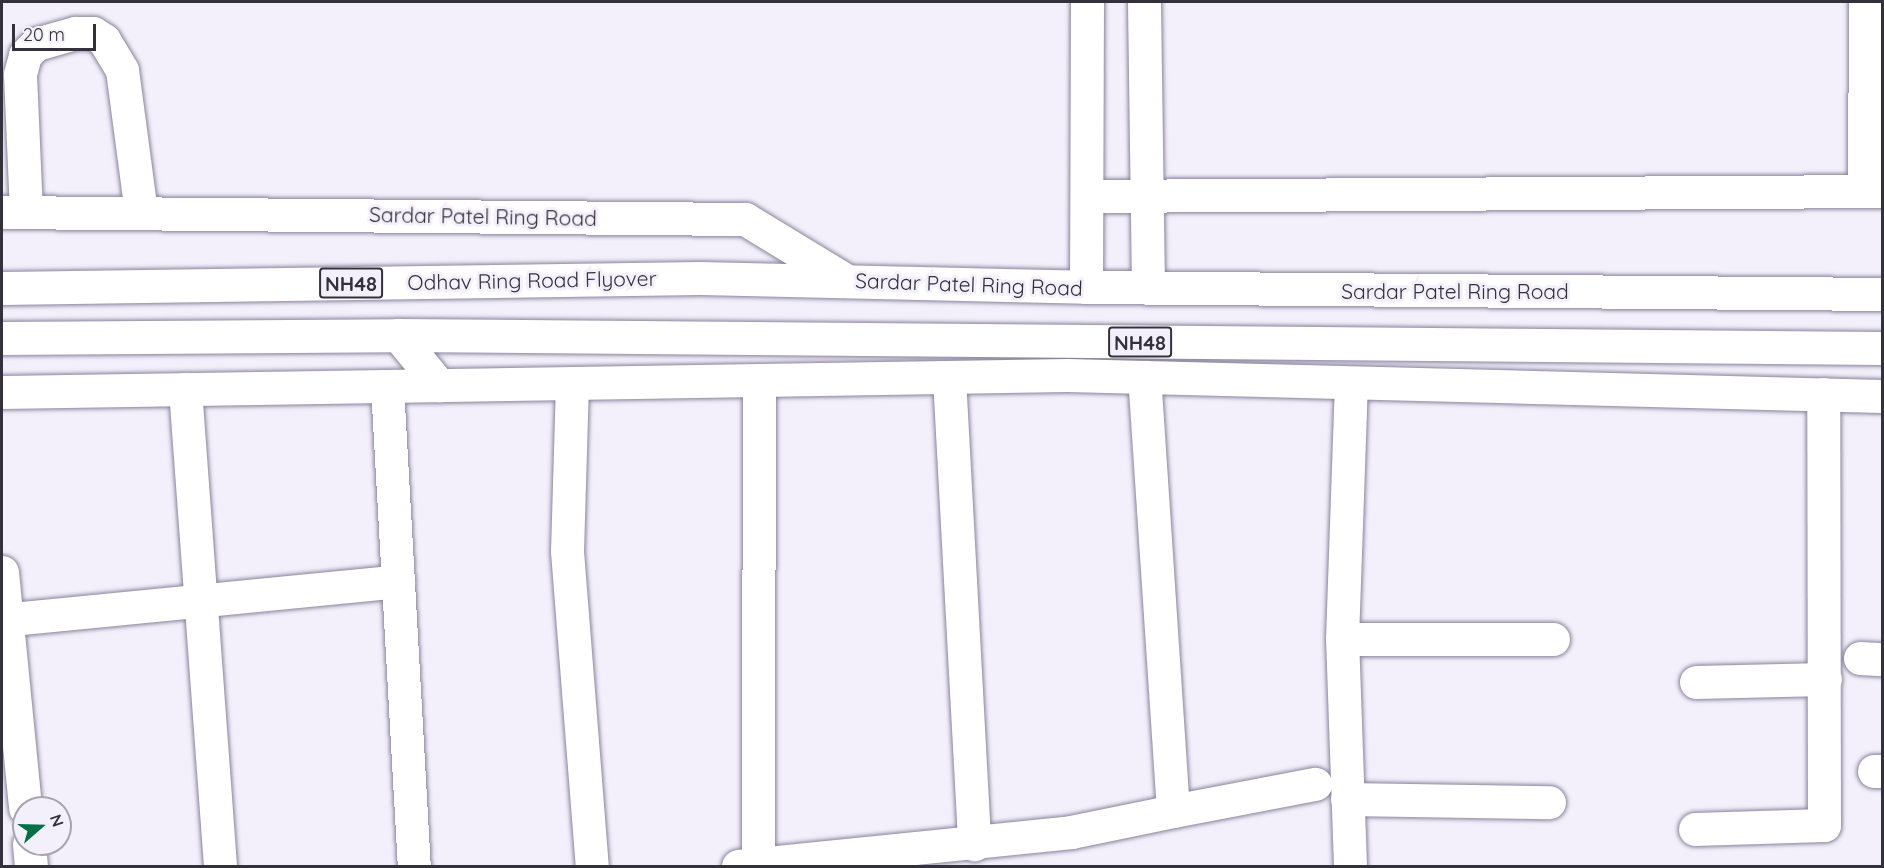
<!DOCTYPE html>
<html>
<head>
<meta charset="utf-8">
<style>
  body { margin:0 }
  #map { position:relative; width:1884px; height:868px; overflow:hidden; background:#f3f0fb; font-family:Quicksand,sans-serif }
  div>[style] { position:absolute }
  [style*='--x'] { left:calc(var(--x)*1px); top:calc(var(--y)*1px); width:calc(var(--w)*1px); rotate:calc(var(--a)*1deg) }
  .roads { filter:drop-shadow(0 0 2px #89839c) drop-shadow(0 0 2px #89839c) }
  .minor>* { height:33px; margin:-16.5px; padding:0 16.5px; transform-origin:16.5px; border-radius:16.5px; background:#fff }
  .major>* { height:33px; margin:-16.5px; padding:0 16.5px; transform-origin:16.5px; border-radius:16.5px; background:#fff }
  .highway>* { height:33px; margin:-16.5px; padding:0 16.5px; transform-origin:16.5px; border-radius:16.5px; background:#fff }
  span { translate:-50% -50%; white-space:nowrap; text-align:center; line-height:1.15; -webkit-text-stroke:6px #f3f0fb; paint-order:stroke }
  .shield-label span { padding:2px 4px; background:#f3f0fb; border:2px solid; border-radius:4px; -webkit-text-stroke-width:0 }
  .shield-label { font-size:20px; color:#33313b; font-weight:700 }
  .street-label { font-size:21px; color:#33313b }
  .frame { position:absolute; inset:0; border:3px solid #33313b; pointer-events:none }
  .north { position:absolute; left:12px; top:796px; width:60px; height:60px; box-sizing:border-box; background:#f3f0fb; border:2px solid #a6a4ae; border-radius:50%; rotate:70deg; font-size:16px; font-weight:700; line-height:24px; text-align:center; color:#33313b }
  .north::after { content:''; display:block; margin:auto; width:21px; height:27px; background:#007049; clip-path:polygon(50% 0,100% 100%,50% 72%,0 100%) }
  .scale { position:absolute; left:12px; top:24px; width:84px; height:27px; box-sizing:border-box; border:3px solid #33313b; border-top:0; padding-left:8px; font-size:18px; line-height:21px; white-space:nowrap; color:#33313b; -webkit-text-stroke:4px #f3f0fb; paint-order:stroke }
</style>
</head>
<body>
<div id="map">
  <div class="roads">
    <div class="minor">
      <i style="--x:1864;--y:191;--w:189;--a:-89.7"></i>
      <i style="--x:1088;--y:196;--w:794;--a:-0.36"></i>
      <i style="--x:2;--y:212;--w:743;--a:0.54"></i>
      <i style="--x:745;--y:219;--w:119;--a:31.3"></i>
      <i style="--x:26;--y:212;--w:138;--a:-92.5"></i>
      <i style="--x:20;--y:74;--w:20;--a:-75"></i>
      <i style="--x:25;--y:55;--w:16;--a:-45"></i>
      <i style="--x:36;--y:44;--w:41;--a:-15.8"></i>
      <i style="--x:75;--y:33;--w:18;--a:0"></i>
      <i style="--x:93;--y:33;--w:13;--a:32"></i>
      <i style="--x:104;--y:40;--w:35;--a:59"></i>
      <i style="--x:122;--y:70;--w:144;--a:82.4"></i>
      <i style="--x:949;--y:377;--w:468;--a:86.9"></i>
      <i style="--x:572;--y:383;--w:168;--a:91.7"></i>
      <i style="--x:567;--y:551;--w:316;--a:85.5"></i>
      <i style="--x:387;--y:386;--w:481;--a:86.8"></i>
      <i style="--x:185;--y:389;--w:478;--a:85.8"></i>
      <i style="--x:2;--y:392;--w:1065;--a:-0.91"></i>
      <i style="--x:1067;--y:375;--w:815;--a:1.48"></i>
      <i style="--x:2;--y:572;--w:237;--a:84.4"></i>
      <i style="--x:2;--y:620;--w:398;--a:-5.6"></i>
      <i style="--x:1342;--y:639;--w:211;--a:0"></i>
      <i style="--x:1860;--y:658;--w:22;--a:3"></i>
      <i style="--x:1696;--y:682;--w:129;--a:-1.3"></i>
      <i style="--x:1874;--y:771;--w:8;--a:0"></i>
      <i style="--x:1347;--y:799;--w:202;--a:0.9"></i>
      <i style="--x:1173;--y:811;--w:145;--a:-10.8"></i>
      <i style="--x:1695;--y:829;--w:129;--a:-1.8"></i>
      <i style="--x:1824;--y:825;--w:431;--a:-90.1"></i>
      <i style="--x:29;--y:844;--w:22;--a:85"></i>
      <i style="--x:738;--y:866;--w:335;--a:-5.8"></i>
      <i style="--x:1071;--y:832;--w:104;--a:-11.6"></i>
      <i style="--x:1173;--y:811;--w:435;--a:-93.8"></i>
      <i style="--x:758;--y:866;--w:486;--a:-89.9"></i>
      <i style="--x:1350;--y:866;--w:227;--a:-92"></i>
      <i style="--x:1342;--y:639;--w:256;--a:-88"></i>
    </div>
    <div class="major">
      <i style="--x:1144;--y:2;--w:286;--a:89.2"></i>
      <i style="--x:1086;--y:287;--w:285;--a:-89.8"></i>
    </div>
    <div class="highway">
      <i style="--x:2;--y:288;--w:698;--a:-0.82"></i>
      <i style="--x:700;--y:278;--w:386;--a:1.3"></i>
      <i style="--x:1086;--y:287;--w:796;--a:0.5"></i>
      <i style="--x:398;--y:335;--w:65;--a:50.6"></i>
      <i style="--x:2;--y:338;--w:396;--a:-0.4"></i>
      <i style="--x:398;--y:335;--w:1484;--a:0.5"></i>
    </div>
  </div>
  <div class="shield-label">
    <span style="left:351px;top:283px">NH48</span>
    <span style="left:1140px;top:342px">NH48</span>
  </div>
  <div class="street-label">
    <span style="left:483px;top:216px;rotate:1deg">Sardar Patel Ring Road</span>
    <span style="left:532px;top:280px;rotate:-1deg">Odhav Ring Road Flyover</span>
    <span style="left:969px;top:284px;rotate:2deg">Sardar Patel Ring Road</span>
    <span style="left:1455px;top:291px">Sardar Patel Ring Road</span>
  </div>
  <div class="frame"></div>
  <div class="north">N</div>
  <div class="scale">20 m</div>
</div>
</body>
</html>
